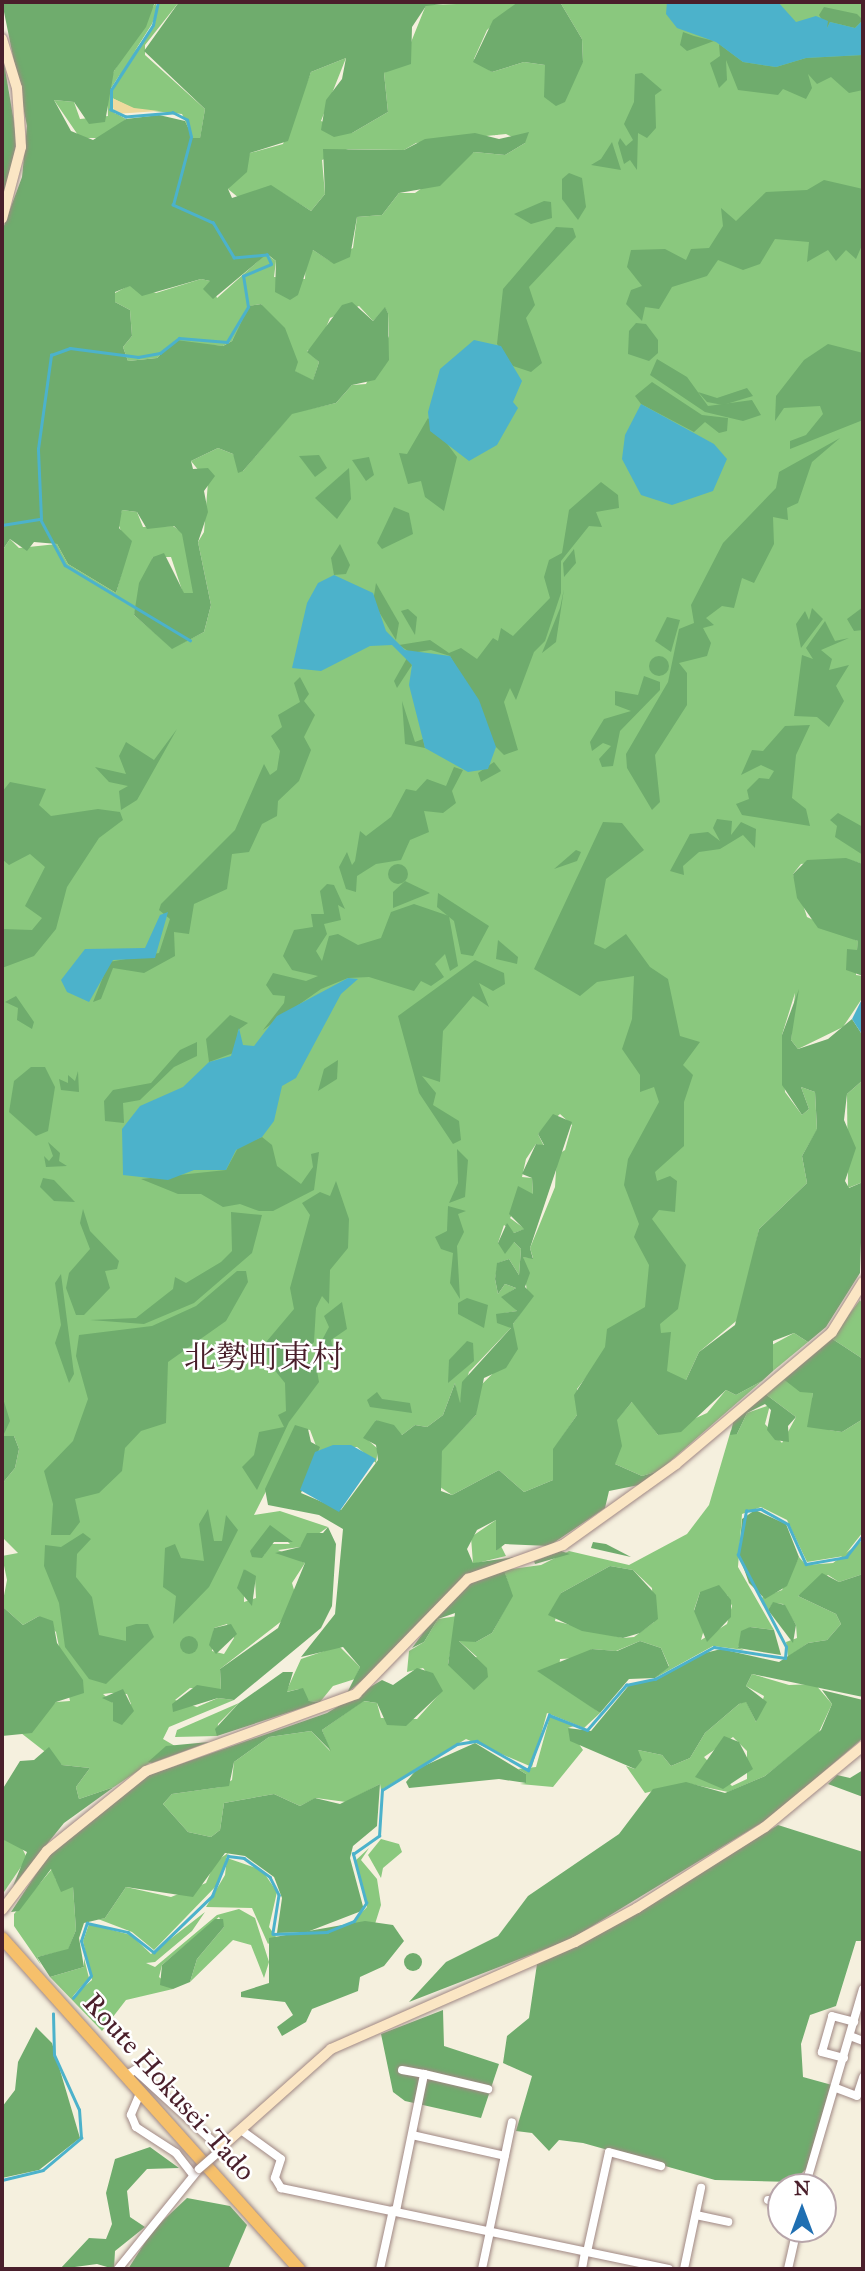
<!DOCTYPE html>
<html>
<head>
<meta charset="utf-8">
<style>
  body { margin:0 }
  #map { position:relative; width:865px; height:2271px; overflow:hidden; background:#f5f0de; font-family:"IM FELL Great Primer","Noto Serif JP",serif }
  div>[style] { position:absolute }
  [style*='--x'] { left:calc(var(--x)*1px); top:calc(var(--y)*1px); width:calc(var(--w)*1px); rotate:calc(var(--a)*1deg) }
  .green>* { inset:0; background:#8ac87e }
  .forest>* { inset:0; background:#6fac6d }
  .round { border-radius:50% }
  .sand>* { inset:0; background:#eeda9e }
  .water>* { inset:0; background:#4cb2cb }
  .stream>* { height:2.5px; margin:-1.25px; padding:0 1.25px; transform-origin:1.25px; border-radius:1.25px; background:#4cb2cb }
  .roads { filter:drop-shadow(0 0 2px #a08884) drop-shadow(0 0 2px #a08884) }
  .street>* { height:8px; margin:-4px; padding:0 4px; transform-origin:4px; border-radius:4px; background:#fff }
  .secondary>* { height:10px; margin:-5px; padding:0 5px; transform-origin:5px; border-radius:5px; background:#fbe6c4 }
  .primary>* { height:12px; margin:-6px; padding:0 6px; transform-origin:6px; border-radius:6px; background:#f6c06b }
  .bridges { filter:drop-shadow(0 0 2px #a08884) drop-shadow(0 0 2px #a08884) }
  .street-bridge>* { height:8px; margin:-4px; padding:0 4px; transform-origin:4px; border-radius:4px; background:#fff }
  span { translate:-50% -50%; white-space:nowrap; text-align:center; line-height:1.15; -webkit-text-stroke:5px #fff; paint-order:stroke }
  .street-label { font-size:28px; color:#4a1f2b }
  .quarter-label { font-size:32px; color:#4a1f2b }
  .frame { position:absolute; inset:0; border:4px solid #4a1f2b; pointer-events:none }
  .north { position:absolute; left:767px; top:2173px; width:70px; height:70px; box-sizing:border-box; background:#fff; border:2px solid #b7a5aa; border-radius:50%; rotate:0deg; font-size:19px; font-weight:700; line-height:28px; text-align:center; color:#4a1f2b }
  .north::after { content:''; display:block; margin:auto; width:24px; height:32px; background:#1f6fb2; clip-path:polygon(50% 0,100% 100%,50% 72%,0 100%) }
</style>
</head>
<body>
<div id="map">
  <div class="green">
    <i style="clip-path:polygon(156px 2px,156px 14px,152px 24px,110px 90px,110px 110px,126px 119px,103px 138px,80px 138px,54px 100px,74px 102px,80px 119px,108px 116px,107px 89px,114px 71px)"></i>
    <i style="clip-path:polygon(159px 2px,179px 2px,145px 45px,145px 55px,205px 109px,200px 139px,193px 139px,182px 114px,134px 109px,110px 97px,124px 64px,154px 27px)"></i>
    <i style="clip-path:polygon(evenodd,518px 2px,487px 30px,474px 59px,492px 72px,524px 62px,545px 65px,546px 73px,583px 62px,582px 39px,560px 2px,863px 2px,863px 864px,846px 859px,801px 864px,793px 874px,807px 917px,858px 941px,856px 975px,863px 976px,863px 997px,843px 1027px,798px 1049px,791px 1040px,795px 993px,782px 1035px,785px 1092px,802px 1115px,809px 1109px,801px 1087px,815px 1092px,817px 1130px,802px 1156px,807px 1183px,759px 1229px,741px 1317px,699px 1352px,686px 1380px,590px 1372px,577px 1389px,577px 1415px,556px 1446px,553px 1480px,524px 1492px,499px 1470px,452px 1495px,437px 1485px,442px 1450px,476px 1415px,477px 1389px,515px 1352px,513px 1324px,528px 1302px,523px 1257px,533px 1258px,530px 1248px,555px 1187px,557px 1155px,565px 1150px,572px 1125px,560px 1114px,538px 1134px,544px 1146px,536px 1144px,526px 1159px,522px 1177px,532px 1178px,533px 1195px,525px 1193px,510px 1218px,525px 1229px,514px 1233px,504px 1225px,498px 1243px,514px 1242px,521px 1249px,519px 1275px,509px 1259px,498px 1263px,495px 1279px,498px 1294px,505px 1284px,516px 1288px,504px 1296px,517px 1311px,505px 1313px,511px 1328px,469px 1372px,459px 1406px,455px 1383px,443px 1415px,427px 1427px,415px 1425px,402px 1435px,376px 1420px,368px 1440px,378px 1449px,376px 1463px,357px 1447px,318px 1451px,310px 1430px,298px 1428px,254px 1515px,280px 1511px,328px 1527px,300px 1547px,278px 1550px,305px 1563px,292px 1583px,295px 1593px,283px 1620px,220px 1669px,221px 1690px,190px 1688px,175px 1700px,197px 1707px,218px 1698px,234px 1700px,169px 1727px,163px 1739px,175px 1746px,114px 1787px,79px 1799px,76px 1787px,90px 1768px,62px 1765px,21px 1733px,56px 1702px,70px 1701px,56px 1632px,39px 1616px,23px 1625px,2px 1606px,7px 1580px,2px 1556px,18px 1553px,2px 1537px,2px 1484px,15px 1468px,19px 1449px,14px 1436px,3px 1436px,2px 1395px,2px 551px,10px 539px,19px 548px,57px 544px,68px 564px,116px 593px,128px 550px,118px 523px,122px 510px,137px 512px,143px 527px,173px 526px,183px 533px,194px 593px,183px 593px,171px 557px,153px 557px,134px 615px,172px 648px,204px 632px,211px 605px,198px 542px,204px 532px,208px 482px,191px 461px,218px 448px,233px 454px,243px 471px,292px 413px,336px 403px,352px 385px,366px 384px,389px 336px,388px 313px,385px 308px,373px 321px,359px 306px,330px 318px,319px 344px,307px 351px,319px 362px,313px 381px,294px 371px,288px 347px,261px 304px,250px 306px,232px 341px,223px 346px,173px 343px,157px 358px,128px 361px,123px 347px,132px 336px,130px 310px,115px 302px,115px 293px,130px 285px,156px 293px,201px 279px,210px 281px,217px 298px,266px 254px,276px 261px,274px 277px,305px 279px,306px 256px,313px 250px,330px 261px,353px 248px,357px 217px,382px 215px,399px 193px,415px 193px,474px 152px,505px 155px,525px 143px,506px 134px,416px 143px,404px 150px,348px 149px,322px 160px,325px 194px,311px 211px,271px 186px,239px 198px,228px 189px,250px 153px,283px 144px,311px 72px,346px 58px,321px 121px,352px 133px,388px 112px,384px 73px,403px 62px,426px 5px,518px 2px,276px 1530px,290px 1544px,269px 1544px,264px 1555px,252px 1549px,276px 1530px,518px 2px,244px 1569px,255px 1579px,256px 1598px,244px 1602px,244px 1569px,518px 2px,227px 1624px,234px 1638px,224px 1654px,212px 1651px,214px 1628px,227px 1624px,518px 2px,111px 1693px,127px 1694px,131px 1704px,113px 1721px,113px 1703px,103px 1694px,111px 1693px)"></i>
    <i style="clip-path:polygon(863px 1080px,863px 1182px,848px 1188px,847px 1094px)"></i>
    <i style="clip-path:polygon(860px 1300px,863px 1305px,863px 1359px,831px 1338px)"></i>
    <i style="clip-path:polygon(794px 1333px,808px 1342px,773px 1371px,770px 1346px)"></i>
    <i style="clip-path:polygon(evenodd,782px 1378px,813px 1392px,812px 1406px,829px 1430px,842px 1432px,863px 1419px,863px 1532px,844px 1556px,807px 1562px,787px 1520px,761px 1507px,742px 1514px,738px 1567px,774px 1630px,750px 1627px,738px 1647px,744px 1650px,713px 1646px,655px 1678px,669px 1666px,661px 1648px,640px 1641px,616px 1651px,592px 1649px,581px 1658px,560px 1659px,558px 1681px,600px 1713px,584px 1728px,547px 1713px,532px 1767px,466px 1739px,381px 1790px,380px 1784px,346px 1802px,316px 1798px,300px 1806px,274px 1794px,224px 1803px,220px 1830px,211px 1837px,188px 1832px,163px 1804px,172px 1794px,221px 1787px,232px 1780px,234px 1762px,269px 1737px,311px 1731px,330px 1751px,322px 1730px,363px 1701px,377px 1703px,381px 1718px,417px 1719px,442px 1691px,423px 1668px,407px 1672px,409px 1651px,424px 1642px,438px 1619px,457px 1616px,448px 1664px,477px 1657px,459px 1641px,462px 1636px,476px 1642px,492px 1633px,512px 1596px,504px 1570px,541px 1565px,569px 1551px,629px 1565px,687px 1534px,709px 1505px,731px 1430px,737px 1434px,747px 1413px,770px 1405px,765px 1424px,782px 1443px,796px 1417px,764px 1393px,782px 1378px,610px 1566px,633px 1570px,652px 1588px,654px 1622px,634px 1637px,623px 1638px,555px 1621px,561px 1593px,610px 1566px,782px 1378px,700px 1592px,727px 1595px,732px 1606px,727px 1624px,701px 1640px,705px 1626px,694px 1610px,700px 1592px)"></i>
    <i style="clip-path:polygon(762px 1381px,659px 1471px,642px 1476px,615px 1464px,617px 1419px,633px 1401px,658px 1435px,707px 1413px,726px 1390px,736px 1395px)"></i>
    <i style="clip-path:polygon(496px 1520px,496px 1551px,501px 1546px,506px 1556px,473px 1564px,471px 1537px)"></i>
    <i style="clip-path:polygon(863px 1540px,863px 1574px,839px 1582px,828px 1575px,798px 1596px,836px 1614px,841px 1624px,827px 1640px,808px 1643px,788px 1657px,786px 1642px,797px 1638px,796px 1625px,783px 1604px,773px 1603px,768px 1610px,761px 1598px,782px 1590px,799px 1557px,806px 1565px,833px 1563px)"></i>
    <i style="clip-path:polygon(339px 1646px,360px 1667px,355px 1679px,333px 1686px,320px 1702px,309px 1701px,299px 1689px,286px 1692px,301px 1659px)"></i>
    <i style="clip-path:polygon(evenodd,752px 1674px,789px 1685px,815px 1684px,832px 1704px,818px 1734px,765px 1776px,728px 1792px,686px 1783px,645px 1793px,626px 1766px,635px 1769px,638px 1750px,662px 1755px,671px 1766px,690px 1758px,705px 1733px,739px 1704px,746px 1701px,756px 1722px,764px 1696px,746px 1686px,752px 1674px,733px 1737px,747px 1751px,747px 1779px,732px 1786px,704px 1757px,733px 1737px)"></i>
    <i style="clip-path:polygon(239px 1703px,218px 1724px,217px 1736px,175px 1737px,177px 1730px)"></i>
    <i style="clip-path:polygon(550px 1716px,574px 1726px,568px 1728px,583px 1750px,553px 1787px,520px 1784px,526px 1783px,526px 1774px,518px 1769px,536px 1767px)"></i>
    <i style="clip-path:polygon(2px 1839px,21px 1846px,27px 1858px,2px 1895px)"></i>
    <i style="clip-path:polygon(381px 1839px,399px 1844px,402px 1852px,383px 1868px,381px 1878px,368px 1855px)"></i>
    <i style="clip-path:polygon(369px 1848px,361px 1860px,377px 1879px,381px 1905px,375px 1924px,351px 1924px,367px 1907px,355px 1861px)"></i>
    <i style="clip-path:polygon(228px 1853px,219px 1883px,154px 1950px,132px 1932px,98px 1919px,105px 1918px,126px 1887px,171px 1897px,206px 1883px,215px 1862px)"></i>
    <i style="clip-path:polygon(227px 1858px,262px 1870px,277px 1892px,269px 1927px,276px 1937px,268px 1944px,252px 1908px,206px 1907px,225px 1875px)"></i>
    <i style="clip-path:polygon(52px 1869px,56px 1880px,73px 1887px,76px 1930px,68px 1950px,37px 1957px,41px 1965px,14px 1926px,14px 1914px)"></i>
    <i style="clip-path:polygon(239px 1909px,255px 1918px,269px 1962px,264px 1978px,251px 1945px,233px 1940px,190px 1982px,197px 1959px,224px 1927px,219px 1917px,162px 1965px,159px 1977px,173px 1989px,126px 2000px,102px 2031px,50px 1977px,84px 1967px,84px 1958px,89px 1978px,72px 1997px,92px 1980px,83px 1941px,89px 1924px,131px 1935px,151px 1954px,205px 1912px,192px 1931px,155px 1962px,146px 1963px,155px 1967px,217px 1915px)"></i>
  </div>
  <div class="forest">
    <i style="clip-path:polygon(2px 2px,155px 2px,146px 27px,114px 71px,105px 122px,89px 124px,74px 102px,54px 100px,71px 131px,93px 140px,126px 119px,159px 115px,185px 121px,193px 138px,200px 138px,205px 109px,144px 51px,179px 2px,460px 2px,426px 6px,412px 27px,411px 64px,384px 73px,388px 112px,352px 133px,334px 137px,321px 130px,326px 100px,342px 79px,346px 58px,311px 72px,288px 141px,250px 153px,247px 172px,228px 189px,232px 198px,271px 185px,311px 211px,325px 194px,323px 149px,404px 150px,425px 139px,475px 133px,499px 139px,529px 132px,525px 143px,505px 155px,474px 152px,440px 186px,399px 193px,382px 215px,357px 217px,350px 257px,334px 264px,313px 250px,298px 295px,290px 300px,275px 292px,276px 261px,267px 254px,213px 299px,203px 289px,210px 281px,201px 279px,142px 296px,130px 286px,115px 292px,115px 302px,130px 310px,132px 336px,123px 347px,128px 361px,157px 358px,176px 340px,223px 346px,232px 341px,249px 306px,261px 304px,285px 328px,298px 362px,295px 371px,313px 380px,319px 362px,307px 352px,342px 305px,352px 302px,373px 321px,385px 307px,388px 313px,389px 360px,375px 380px,352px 385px,336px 403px,292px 414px,243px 471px,238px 473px,233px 454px,218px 448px,191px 461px,193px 469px,208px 468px,215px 476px,204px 491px,208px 512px,198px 542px,211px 605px,204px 632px,172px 649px,134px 615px,139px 583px,153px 557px,164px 553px,184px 593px,193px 593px,182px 534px,174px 526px,147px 529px,137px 512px,122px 510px,119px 528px,132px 541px,116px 593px,68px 564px,57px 544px,34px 542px,27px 551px,10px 539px,2px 551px,2px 231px,22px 177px,27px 126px)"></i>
    <i style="clip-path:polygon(518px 2px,560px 2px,582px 39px,583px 62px,565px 102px,556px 106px,544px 97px,545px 65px,524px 62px,492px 72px,473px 62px,493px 20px)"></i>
    <i style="clip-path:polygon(824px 7px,857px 14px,863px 20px,855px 28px,830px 22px,827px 28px,819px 15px)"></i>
    <i style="clip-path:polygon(683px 32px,694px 36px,714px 41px,687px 51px,680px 45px)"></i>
    <i style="clip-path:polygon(719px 44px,743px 62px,776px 67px,806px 58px,863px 55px,863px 90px,849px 93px,831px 77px,817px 84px,808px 74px,812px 88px,806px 99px,783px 89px,778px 95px,738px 90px,726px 60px,727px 80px,719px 88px,710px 63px,720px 56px)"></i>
    <i style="clip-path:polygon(2px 51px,17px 140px,5px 199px,2px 197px)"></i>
    <i style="clip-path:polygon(642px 73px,662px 90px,655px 95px,656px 128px,647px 138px,638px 133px,637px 170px,630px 160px,624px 164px,618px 143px,620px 138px,626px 146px,633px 140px,624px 124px,634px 102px,635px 74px)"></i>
    <i style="clip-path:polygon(612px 142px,621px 170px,591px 165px,601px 159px)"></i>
    <i style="clip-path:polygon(569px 173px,582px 178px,586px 207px,578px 220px,562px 199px,562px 179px)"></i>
    <i style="clip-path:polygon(824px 180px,863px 189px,863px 243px,856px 259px,846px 250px,836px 261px,828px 250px,807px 262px,809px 242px,775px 239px,760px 264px,743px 270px,718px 260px,707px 276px,672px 287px,659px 309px,645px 307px,642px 321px,626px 304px,631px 290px,642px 286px,627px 267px,631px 250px,665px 249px,686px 260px,691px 249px,709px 248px,723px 226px,721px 208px,736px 221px,766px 192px,807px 190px)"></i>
    <i style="clip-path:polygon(544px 201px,551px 202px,552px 218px,531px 224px,514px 214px)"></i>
    <i style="clip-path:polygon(556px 227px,573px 228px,576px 237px,529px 287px,535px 305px,526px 318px,542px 363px,531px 372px,513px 366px,497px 344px,503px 289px)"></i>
    <i style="clip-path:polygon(636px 323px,646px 324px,658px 340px,658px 353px,649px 361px,628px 354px,629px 331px)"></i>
    <i style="clip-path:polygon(828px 344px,863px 353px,863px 420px,790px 449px,790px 441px,806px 435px,823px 414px,820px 406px,784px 408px,775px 421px,776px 396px,804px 360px)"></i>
    <i style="clip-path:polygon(657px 359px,687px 377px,708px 406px,752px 400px,761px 415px,743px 421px,705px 412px,650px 375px)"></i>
    <i style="clip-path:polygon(652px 382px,702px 415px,728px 418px,727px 431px,719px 433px,705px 422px,694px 432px,641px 404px,635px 396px)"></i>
    <i style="clip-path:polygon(747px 388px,753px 396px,723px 405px,707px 402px,698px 392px,717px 398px)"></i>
    <i style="clip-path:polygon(428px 418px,457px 457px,444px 511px,425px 497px,421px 481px,408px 484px,399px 453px,407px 454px)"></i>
    <i style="clip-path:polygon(840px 438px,812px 462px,798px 503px,787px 508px,788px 520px,773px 517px,774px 544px,754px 583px,742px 578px,734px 608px,722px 606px,706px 618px,714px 625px,703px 628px,711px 643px,707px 656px,679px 663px,687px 673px,687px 705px,655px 755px,660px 802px,652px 810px,627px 768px,626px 754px,668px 682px,679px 629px,694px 623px,691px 605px,723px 543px,776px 488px,779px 472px)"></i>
    <i style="clip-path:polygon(319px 455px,327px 468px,315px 477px,299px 456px)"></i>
    <i style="clip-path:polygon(369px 457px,374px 475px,366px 481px,352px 460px)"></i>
    <i style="clip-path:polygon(349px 468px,351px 499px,337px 519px,315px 498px)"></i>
    <i style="clip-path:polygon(601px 482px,618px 495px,619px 508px,596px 512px,602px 527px,589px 526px,561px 561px,561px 593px,545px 641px,534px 652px,516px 700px,510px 688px,504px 702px,518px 750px,504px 755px,487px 738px,486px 720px,450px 656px,431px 650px,411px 653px,399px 645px,430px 640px,449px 653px,461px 648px,477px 659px,493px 638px,498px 641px,501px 628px,513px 636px,550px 598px,544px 577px,549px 560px,562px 553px,569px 510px)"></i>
    <i style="clip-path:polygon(394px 507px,409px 513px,413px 534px,382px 549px,377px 543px)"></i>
    <i style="clip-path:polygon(340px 544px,350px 565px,346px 574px,334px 575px,331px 558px)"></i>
    <i style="clip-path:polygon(574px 549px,576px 563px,564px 577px,563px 563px)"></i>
    <i style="clip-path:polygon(376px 583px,399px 623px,396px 640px,373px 602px)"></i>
    <i style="clip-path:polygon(564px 589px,556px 642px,542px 653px,560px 608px)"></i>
    <i style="clip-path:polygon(863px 607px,863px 640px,863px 630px,854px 631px,847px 619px)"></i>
    <i style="clip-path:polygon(812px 608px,823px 619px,801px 648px,796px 624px,805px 611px,809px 620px)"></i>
    <i style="clip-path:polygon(408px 609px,417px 617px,415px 635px,401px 611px)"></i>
    <i style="clip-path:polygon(667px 617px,680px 620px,671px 652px,655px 641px)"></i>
    <i style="clip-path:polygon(825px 621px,835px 641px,849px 638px,821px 650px,832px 659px,829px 670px,849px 665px,836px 686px,844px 701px,829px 727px,817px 717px,794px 716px,802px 655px,813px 659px,806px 648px)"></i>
    <i class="round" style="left:649px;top:656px;width:20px;height:20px"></i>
    <i style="clip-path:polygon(407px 658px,412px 665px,397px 688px,394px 681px)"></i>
    <i style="clip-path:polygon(644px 676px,660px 682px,660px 690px,620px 731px,613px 766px,602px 767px,599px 759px,611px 746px,603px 743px,592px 751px,590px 742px,604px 719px,631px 711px,615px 705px,615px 691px,638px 695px)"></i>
    <i style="clip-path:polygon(300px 677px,309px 694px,304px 701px,315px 715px,304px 737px,311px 750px,299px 781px,278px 801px,277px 816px,262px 824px,249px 852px,232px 854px,227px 889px,194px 904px,189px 934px,174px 932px,175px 956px,144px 973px,113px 968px,101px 999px,93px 1002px,109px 962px,159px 953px,170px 919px,159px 910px,161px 904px,235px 830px,264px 764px,270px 775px,277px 770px,280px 751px,271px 736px,282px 727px,278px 715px,300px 702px,294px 683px)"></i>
    <i style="clip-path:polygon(402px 701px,415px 742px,423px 739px,425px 748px,405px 744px)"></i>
    <i style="clip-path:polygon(810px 725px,796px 755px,792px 798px,806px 809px,810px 826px,742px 815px,736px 804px,749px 799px,747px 790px,759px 778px,769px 779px,774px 771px,761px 765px,741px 775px,752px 750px,763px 751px,785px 726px)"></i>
    <i style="clip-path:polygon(177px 729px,137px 800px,121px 810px,119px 791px,128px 786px,109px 782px,95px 767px,126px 774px,119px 756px,126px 742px,154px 760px)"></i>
    <i style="clip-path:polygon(494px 762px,501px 771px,481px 782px,478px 773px)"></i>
    <i style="clip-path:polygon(454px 767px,463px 770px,452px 791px,456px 803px,443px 813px,424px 811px,429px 832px,410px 840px,401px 860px,376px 864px,357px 876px,356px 892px,346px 889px,339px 867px,347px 852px,352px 865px,355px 861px,360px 831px,366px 836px,391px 817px,406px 789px,416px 791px,427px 779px,446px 786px)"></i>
    <i style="clip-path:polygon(10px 782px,46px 789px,39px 805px,51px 816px,98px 809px,120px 812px,123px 820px,99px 838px,67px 887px,56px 929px,34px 956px,2px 968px,2px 929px,32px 930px,42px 918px,25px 906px,45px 867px,30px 854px,9px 865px,3px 860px,2px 792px)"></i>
    <i style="clip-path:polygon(838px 813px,863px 827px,863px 855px,835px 837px,837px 826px,830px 820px)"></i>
    <i style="clip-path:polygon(717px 819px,732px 821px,731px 835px,741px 822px,756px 829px,755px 848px,743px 835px,720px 849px,699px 852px,683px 866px,684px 875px,670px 871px,690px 834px,708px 832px,720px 841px,713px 828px)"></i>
    <i style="clip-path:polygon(603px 822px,622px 823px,644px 850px,606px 879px,594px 944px,605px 949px,626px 934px,650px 967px,668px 979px,680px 1036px,700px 1042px,683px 1065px,693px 1075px,684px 1102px,684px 1146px,655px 1172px,657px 1181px,670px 1176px,677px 1181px,675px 1212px,659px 1210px,652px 1219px,686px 1265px,678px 1309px,660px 1324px,661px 1333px,671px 1332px,667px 1371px,686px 1380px,699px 1352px,735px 1325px,759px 1229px,807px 1183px,802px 1156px,817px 1129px,815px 1092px,801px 1087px,809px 1109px,802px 1115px,782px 1085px,782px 1035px,799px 989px,791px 1040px,798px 1049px,828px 1039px,852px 1019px,863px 1036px,863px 1080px,847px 1094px,844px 1120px,856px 1148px,845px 1181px,849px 1188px,863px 1182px,860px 1273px,826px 1327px,808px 1342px,794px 1333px,773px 1341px,773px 1371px,762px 1381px,736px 1395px,726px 1390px,681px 1432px,658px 1435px,632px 1402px,617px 1420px,622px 1446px,615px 1464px,642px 1476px,659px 1471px,639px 1485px,609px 1491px,605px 1508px,549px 1546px,505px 1544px,496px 1551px,496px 1520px,477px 1530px,467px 1549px,473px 1563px,515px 1557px,467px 1575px,390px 1657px,347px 1693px,360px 1667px,343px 1647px,301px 1657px,335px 1614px,343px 1529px,319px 1515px,268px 1505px,265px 1489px,295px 1425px,308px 1429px,311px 1442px,320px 1447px,301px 1493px,341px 1510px,378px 1460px,376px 1445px,363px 1438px,376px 1420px,394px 1425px,402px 1435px,415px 1425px,427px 1427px,443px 1415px,455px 1383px,460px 1403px,462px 1382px,511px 1328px,497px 1323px,496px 1314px,517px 1311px,501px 1297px,516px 1288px,505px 1284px,498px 1294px,495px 1279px,497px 1263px,509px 1259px,519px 1275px,521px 1249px,514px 1242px,505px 1254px,498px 1243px,507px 1223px,514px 1233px,524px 1229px,509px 1214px,518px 1186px,533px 1194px,532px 1178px,522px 1174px,536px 1144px,544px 1145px,538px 1134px,553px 1114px,572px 1122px,530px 1248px,533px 1259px,523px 1257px,530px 1273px,525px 1287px,534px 1296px,513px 1324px,518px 1349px,506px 1368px,484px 1378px,476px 1415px,442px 1451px,441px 1491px,452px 1495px,499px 1470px,524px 1492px,553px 1480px,553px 1449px,577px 1415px,574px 1395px,605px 1347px,607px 1329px,645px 1307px,649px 1265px,634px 1237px,639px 1224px,624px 1185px,628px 1159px,659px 1102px,654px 1087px,640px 1092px,640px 1075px,622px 1049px,632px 1019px,634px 976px,597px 982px,580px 996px,534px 969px)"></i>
    <i style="clip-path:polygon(576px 850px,581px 852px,577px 861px,554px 869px)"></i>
    <i style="clip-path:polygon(846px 858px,863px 864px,863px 976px,846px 970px,847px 949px,857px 950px,858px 941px,818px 928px,797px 898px,793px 874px,807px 860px)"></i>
    <i class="round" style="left:388px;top:864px;width:20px;height:20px"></i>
    <i style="clip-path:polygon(405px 881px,430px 893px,393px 908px,393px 892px)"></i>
    <i style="clip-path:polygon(327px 884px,334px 885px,345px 909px,338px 905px,341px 920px,324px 924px,327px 934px,316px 951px,322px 961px,329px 936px,338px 934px,358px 945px,381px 938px,391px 912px,414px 904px,449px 916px,458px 966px,450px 971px,445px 954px,435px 964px,444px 977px,431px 986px,421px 981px,414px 991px,369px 977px,348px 978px,321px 989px,263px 1030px,284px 1003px,285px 996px,273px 995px,266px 985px,273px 973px,306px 981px,318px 976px,292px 970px,283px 956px,294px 930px,313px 927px,311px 914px,324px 914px,320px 891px)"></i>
    <i style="clip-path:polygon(438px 893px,489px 926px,473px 956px,461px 954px,454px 921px,437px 907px)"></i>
    <i style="clip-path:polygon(498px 940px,518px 957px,517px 964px,496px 959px)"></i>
    <i style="clip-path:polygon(475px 960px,504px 973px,505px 984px,493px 991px,479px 983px,489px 1007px,473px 996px,443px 1031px,440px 1082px,422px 1076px,436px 1093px,433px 1105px,459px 1121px,461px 1140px,453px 1144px,419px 1093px,398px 1016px)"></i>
    <i style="clip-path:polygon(16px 996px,34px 1022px,32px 1029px,17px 1020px,18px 1008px,5px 1002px)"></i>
    <i style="clip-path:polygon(230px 1015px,248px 1023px,238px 1030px,236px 1052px,209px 1062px,206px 1039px)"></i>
    <i style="clip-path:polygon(197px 1042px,197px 1056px,174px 1067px,140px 1100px,123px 1103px,124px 1123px,105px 1121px,104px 1101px,113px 1090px,151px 1083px,180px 1050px)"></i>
    <i style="clip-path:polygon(338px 1060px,337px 1079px,318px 1091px,324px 1069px)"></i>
    <i style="clip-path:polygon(31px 1067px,45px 1067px,55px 1087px,48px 1131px,36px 1136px,9px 1112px,14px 1081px)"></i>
    <i style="clip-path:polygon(78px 1071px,79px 1092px,61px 1090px,59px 1079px,68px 1083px,68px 1075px,75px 1081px)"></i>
    <i style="clip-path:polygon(262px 1137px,272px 1145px,277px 1166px,301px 1184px,313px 1167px,311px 1154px,319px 1152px,314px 1190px,273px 1211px,259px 1211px,240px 1204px,223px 1207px,201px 1194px,178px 1194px,141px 1179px,226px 1170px,239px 1146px)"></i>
    <i style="clip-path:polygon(48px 1142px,60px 1153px,59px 1161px,67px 1166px,46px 1167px,44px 1156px,49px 1161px,53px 1156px)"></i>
    <i style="clip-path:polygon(457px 1149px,468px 1160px,465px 1197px,449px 1203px,458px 1183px)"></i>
    <i style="clip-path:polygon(43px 1178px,54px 1180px,75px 1202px,54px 1201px,40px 1187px)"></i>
    <i style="clip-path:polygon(336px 1181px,349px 1219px,348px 1248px,330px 1270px,329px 1304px,322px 1296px,316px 1308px,314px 1342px,297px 1360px,316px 1365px,319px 1382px,289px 1422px,257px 1490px,242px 1467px,254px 1455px,259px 1432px,284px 1427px,278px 1415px,286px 1411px,285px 1383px,269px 1363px,267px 1341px,294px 1309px,290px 1288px,310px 1215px,302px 1203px,320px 1192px,330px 1196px)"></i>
    <i style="clip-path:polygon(448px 1206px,466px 1211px,458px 1214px,464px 1232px,457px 1246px,460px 1299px,450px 1283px,453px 1253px,441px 1249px,435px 1237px,447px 1231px)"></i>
    <i style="clip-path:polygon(83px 1209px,90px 1231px,119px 1261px,117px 1269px,105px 1271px,110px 1288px,84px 1315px,76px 1315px,66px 1288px,69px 1273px,90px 1249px,80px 1223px)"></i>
    <i style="clip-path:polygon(231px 1212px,262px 1215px,252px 1253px,194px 1303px,144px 1324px,90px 1320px,136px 1318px,173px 1289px,175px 1277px,186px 1283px,221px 1262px,232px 1251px)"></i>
    <i style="clip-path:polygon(237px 1271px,246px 1271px,248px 1282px,226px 1321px,168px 1362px,166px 1423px,141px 1431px,125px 1448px,122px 1471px,99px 1493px,75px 1499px,80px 1522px,70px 1535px,51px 1535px,53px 1504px,44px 1471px,73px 1441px,88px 1399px,76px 1356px,79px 1335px,152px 1326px,196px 1306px)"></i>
    <i style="clip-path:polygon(61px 1274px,74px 1374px,69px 1383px,55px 1343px,61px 1325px,55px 1283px)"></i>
    <i style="clip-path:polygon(467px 1298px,488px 1305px,484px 1328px,458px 1314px,458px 1303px)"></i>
    <i style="clip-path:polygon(342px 1302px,347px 1329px,331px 1340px,334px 1353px,324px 1352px,319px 1346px,329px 1327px,324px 1316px)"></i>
    <i style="clip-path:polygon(831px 1338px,863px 1359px,863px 1419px,842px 1432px,807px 1427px,813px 1393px,800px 1392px,782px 1378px)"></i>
    <i style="clip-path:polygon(467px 1341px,473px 1343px,474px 1361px,448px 1383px,449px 1360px)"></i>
    <i style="clip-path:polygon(377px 1392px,382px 1399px,410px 1403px,412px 1413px,370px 1407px,367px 1400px)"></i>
    <i style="clip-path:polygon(764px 1393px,796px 1417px,788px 1426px,789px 1442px,775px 1440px,767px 1430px,771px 1410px,765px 1404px,747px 1413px,737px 1434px,730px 1435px,734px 1419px)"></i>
    <i style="clip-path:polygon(2px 1395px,10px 1421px,3px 1436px,14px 1436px,19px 1449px,15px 1468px,2px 1484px)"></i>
    <i style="clip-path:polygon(208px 1509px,214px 1541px,222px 1541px,226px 1515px,238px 1530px,209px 1587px,173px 1624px,176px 1596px,163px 1587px,165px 1548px,175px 1544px,181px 1558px,204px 1561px,199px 1524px)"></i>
    <i style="clip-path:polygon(755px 1510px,786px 1524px,799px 1557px,787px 1586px,765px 1599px,749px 1583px,739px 1555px,742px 1519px)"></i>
    <i style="clip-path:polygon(270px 1525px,293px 1542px,274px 1542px,262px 1558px,252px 1557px,250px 1551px)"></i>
    <i style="clip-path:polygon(328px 1527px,336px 1544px,332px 1606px,321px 1628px,234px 1700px,218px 1698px,173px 1712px,172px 1704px,197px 1685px,221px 1689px,220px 1669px,278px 1628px,305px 1563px,275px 1553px,300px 1547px,307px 1533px,323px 1533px)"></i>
    <i style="clip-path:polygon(83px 1533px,91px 1539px,77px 1554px,76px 1577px,92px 1597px,99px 1635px,126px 1641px,126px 1627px,136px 1624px,148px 1624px,154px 1637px,106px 1684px,89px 1679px,65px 1647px,59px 1603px,44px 1566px,45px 1545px,61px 1547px)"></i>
    <i style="clip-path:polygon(593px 1542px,606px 1544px,631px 1557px,591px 1548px)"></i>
    <i style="clip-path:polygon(561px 1551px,570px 1554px,535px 1564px,534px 1561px)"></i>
    <i style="clip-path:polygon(610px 1566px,633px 1570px,656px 1595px,658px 1619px,640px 1633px,623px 1638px,582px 1631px,548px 1615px,561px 1593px)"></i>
    <i style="clip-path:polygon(244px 1569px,256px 1576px,252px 1606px,237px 1588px)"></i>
    <i style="clip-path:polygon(504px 1570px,513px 1596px,492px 1633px,476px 1642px,459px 1641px,487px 1668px,488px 1677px,474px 1690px,448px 1665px,455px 1613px,438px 1619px,424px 1642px,412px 1648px,438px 1613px,472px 1581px)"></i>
    <i style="clip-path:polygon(822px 1573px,839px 1582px,863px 1574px,863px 1697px,752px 1674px,746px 1686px,767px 1702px,756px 1722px,746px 1702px,739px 1704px,705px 1733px,690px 1758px,671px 1766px,662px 1755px,638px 1750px,642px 1760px,635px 1769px,570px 1741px,568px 1728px,591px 1731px,630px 1684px,656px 1680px,705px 1653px,721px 1649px,779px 1662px,808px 1643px,827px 1640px,841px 1624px,836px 1614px,798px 1596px)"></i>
    <i style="clip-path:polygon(719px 1585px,731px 1600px,731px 1617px,707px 1642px,694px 1611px,700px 1592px)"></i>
    <i style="clip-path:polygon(773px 1602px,785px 1605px,796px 1625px,793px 1643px,768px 1610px)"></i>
    <i style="clip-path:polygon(2px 1606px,23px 1625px,39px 1616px,53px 1621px,57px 1643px,83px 1680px,84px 1693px,56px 1702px,32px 1733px,2px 1736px)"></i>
    <i style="clip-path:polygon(231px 1624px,237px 1634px,216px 1654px,209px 1645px,214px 1628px)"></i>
    <i style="clip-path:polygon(750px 1627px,774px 1630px,781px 1655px,738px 1648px,741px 1631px)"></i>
    <i class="round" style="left:180px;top:1636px;width:18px;height:18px"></i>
    <i style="clip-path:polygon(640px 1641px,661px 1648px,669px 1667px,655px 1678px,629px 1679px,600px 1713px,537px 1671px,592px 1649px,617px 1651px)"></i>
    <i style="clip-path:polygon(417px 1668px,433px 1673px,443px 1691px,406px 1726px,387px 1725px,377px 1703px,364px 1701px,322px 1730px,331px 1751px,311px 1731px,269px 1737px,234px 1762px,229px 1786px,172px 1794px,163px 1804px,188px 1832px,211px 1837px,220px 1830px,224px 1803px,274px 1794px,300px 1806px,315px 1798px,340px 1804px,380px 1784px,377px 1826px,353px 1846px,350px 1858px,364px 1910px,307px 1932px,277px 1933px,282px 1898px,274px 1877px,245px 1856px,225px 1853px,193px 1897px,126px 1887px,105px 1918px,84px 1923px,79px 1938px,84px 1967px,50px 1977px,37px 1957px,68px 1949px,76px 1930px,73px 1887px,61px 1892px,51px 1869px,19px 1911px,11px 1912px,50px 1853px,78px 1828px,149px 1775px,327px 1713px,382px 1680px,393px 1685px)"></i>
    <i style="clip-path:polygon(283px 1672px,293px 1672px,287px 1692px,303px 1688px,309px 1701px,320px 1702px,217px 1736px,215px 1729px,239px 1703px)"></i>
    <i style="clip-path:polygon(123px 1689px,134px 1711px,122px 1725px,113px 1721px,113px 1703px,102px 1698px)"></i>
    <i style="clip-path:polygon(822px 1690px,863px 1700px,863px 1738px,771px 1817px,571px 1939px,409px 2002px,446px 1962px,498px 1936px,528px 1896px,619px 1834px,653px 1789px,686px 1782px,725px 1793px,765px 1776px,821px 1730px,832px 1704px)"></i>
    <i style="clip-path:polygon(724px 1736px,739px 1742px,753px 1769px,723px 1789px,695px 1777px)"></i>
    <i style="clip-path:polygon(209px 1742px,152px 1763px,148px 1762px,166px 1746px)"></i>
    <i style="clip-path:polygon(475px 1743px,526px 1774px,526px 1783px,499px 1779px,409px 1788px,406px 1782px,417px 1769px)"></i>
    <i style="clip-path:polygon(49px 1747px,62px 1765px,90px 1768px,76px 1787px,79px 1799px,114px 1787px,64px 1823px,13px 1886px,27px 1852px,2px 1839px,2px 1790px,20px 1761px,34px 1760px)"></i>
    <i style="clip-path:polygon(863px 1770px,863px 1797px,828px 1784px,837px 1775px,850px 1778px)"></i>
    <i style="clip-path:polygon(778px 1825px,863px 1852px,863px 1941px,856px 1941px,836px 2006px,810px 2015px,801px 2044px,803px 2077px,832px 2085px,807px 2168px,793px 2182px,715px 2180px,583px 2143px,559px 2140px,549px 2151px,532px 2133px,516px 2131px,532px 2076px,503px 2063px,507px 2036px,529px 2018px,537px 1964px,640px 1910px)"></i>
    <i style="clip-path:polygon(215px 1919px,223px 1919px,224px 1927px,197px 1959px,190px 1982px,173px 1989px,160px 1985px,162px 1965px)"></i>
    <i style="clip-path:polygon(365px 1921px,393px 1925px,404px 1941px,384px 1966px,360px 1977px,358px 1991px,312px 2009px,306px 2022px,282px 2036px,277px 2027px,293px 2015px,285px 2002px,241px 1997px,241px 1992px,269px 1983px,269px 1938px)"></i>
    <i class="round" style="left:404px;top:1953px;width:18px;height:18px"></i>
    <i style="clip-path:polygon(443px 2010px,444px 2046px,499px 2064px,481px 2118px,405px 2101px,393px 2092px,381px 2034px)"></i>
    <i style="clip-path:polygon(36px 2027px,52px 2043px,80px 2138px,39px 2170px,2px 2178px,2px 2107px,15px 2090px,18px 2062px)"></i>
    <i style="clip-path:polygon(150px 2147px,179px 2168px,147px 2169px,127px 2191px,130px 2217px,145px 2227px,115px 2251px,114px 2269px,97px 2264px,60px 2269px,89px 2238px,106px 2239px,112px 2224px,106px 2193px,115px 2159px)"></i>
    <i style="clip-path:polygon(187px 2198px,230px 2206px,247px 2225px,228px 2269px,128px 2269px,153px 2230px)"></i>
  </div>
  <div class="sand">
    <i style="clip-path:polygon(110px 97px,134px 108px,159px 111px,115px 114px)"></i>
  </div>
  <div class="water">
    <i style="clip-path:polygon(667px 2px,778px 2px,796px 22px,816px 16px,828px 21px,827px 28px,830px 22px,855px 28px,863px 20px,863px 55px,806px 58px,776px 67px,743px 62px,716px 42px,677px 28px,666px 14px)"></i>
    <i style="clip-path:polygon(474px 340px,501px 346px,522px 381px,513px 402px,518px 408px,497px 445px,469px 461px,430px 431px,428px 412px,440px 369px)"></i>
    <i style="clip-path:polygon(641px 404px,714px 444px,727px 459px,713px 491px,672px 505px,641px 495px,622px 459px,625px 435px)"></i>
    <i style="clip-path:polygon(334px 575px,373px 593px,386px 631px,405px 650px,450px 656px,479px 700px,496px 747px,488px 769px,468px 772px,425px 748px,409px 685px,412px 665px,392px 645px,370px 646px,321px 671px,292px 668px,307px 603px,318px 583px)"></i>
    <i style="clip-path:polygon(168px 912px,155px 958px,113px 960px,89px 1002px,67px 992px,61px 980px,85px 949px,145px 948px,160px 915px)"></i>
    <i style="clip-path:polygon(348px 978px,358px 979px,341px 994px,296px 1078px,282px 1086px,274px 1121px,262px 1137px,236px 1150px,226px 1170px,194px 1170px,168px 1180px,123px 1175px,122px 1129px,140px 1106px,183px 1087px,209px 1062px,231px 1056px,239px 1028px,243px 1045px,254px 1046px,277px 1016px)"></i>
    <i style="clip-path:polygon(863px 997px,863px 1036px,852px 1019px)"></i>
    <i style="clip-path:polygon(333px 1445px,351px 1445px,376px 1459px,339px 1512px,300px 1490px,315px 1452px)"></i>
  </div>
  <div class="stream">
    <i style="--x:41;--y:520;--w:51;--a:61.9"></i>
    <i style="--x:65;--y:565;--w:146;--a:31"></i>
    <i style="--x:2;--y:525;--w:39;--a:-9"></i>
    <i style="--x:41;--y:519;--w:70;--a:-92.5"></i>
    <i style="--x:38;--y:449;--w:95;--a:-82.1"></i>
    <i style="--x:51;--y:355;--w:20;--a:-20"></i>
    <i style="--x:70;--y:348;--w:69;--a:7.5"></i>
    <i style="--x:138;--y:357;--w:22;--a:-10"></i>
    <i style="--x:160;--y:353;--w:24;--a:-38"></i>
    <i style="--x:179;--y:338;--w:48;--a:4.8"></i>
    <i style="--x:227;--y:342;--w:41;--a:-59"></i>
    <i style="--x:248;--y:307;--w:31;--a:-99"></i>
    <i style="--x:243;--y:276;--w:30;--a:-23"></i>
    <i style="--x:271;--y:264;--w:10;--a:-114"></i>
    <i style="--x:267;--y:255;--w:33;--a:175"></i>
    <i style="--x:234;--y:258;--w:41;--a:-121"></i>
    <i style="--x:213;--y:223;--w:44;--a:-155.8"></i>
    <i style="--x:173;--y:205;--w:70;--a:-75.2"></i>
    <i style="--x:191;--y:137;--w:17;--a:-103"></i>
    <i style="--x:187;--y:120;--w:16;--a:-153"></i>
    <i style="--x:173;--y:113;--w:47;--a:175.1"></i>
    <i style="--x:126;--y:117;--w:17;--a:-155"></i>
    <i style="--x:111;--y:110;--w:20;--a:-90"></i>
    <i style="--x:111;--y:90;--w:77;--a:-57.1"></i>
    <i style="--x:153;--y:25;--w:24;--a:-78"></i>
    <i style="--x:73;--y:1998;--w:28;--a:-51"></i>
    <i style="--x:91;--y:1976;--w:36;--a:-106"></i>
    <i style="--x:81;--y:1941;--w:19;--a:-72"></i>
    <i style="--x:87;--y:1923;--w:42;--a:12.4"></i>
    <i style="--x:128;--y:1932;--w:33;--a:38"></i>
    <i style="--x:154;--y:1952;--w:81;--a:-44"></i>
    <i style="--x:212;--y:1896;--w:43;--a:-68.2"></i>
    <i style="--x:228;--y:1856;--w:16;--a:7"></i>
    <i style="--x:244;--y:1858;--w:32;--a:36"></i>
    <i style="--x:270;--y:1877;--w:20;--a:63"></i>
    <i style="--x:279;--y:1895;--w:39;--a:99"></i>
    <i style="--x:273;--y:1934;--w:54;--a:-2.1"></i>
    <i style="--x:327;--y:1932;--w:29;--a:-22"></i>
    <i style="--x:354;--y:1921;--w:22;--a:-56"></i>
    <i style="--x:366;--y:1903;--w:51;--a:-104.9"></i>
    <i style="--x:353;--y:1854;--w:32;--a:-35"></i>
    <i style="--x:379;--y:1836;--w:46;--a:-86.3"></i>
    <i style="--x:382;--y:1790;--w:88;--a:-31.5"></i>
    <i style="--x:457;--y:1744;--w:20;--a:-9"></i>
    <i style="--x:477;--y:1741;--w:59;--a:29.6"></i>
    <i style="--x:528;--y:1770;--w:59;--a:-69.1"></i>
    <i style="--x:549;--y:1715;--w:41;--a:21.5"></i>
    <i style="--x:587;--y:1730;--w:60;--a:-49.1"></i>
    <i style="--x:626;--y:1685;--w:30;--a:-12"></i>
    <i style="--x:655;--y:1679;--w:67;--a:-28.5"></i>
    <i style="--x:714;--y:1647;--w:72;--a:8.8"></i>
    <i style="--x:785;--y:1658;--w:11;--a:-85"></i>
    <i style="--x:786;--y:1647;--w:104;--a:-117.6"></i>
    <i style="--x:738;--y:1555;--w:45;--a:-79.7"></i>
    <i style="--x:746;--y:1511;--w:15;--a:-8"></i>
    <i style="--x:761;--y:1509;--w:31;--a:29"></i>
    <i style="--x:788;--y:1524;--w:44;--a:65.8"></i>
    <i style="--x:806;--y:1564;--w:41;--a:-9.9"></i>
    <i style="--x:846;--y:1557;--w:28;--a:-52"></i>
    <i style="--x:2;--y:2180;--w:42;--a:-13.7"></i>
    <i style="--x:43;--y:2170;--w:50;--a:-40.1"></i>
    <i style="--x:81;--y:2138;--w:28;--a:-94"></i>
    <i style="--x:79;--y:2110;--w:60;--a:-114.4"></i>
    <i style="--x:54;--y:2055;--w:41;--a:-91.4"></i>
  </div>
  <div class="roads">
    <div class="street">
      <i style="--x:850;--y:2036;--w:14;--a:21"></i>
      <i style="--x:844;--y:2058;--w:23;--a:-165"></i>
      <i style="--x:822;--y:2052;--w:37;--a:-74"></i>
      <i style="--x:832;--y:2016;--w:23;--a:15"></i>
      <i style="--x:402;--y:2070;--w:22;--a:10"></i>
      <i style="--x:127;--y:2075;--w:9;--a:-32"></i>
      <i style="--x:135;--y:2070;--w:115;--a:42.5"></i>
      <i style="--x:220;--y:2148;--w:10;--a:127"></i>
      <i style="--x:836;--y:2088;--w:22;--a:21"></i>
      <i style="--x:857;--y:2096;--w:20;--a:-72"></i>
      <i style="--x:141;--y:2091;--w:26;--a:113"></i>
      <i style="--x:131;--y:2115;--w:13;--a:67"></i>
      <i style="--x:136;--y:2127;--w:48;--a:33"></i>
      <i style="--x:176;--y:2153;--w:28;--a:52"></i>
      <i style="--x:241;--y:2130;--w:49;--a:35.9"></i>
      <i style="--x:281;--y:2159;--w:20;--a:108"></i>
      <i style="--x:275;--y:2178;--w:12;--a:59"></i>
      <i style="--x:281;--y:2188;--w:396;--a:11.8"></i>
      <i style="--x:412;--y:2135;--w:95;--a:12.7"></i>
      <i style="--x:805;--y:2187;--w:206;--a:-73.7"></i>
      <i style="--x:768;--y:2200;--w:13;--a:9"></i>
      <i style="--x:396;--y:2211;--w:140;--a:-78.4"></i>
      <i style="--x:424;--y:2074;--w:66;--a:13.2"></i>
      <i style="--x:696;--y:2215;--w:33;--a:12"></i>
      <i style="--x:489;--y:2232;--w:112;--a:-78.2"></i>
      <i style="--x:587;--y:2252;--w:102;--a:-77.6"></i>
      <i style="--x:609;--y:2152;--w:54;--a:15.1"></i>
      <i style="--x:118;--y:2269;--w:129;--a:-51"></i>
      <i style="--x:380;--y:2269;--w:60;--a:-77.6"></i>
      <i style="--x:482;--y:2269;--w:38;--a:-78"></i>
      <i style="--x:582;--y:2269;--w:17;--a:-80"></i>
      <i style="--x:684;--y:2269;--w:83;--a:-78.1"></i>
      <i style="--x:788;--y:2269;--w:41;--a:-77.3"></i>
    </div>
    <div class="secondary">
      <i style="--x:2;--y:39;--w:51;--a:73"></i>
      <i style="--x:17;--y:88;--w:59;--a:86.1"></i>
      <i style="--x:21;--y:147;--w:74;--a:104.8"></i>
      <i style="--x:2;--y:1910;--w:74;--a:-52.7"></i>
      <i style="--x:47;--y:1851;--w:127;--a:-38.9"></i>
      <i style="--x:146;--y:1771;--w:224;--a:-20.1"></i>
      <i style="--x:356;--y:1694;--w:161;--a:-45.8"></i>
      <i style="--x:468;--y:1579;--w:101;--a:-19.7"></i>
      <i style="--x:563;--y:1545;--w:139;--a:-35.6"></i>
      <i style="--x:676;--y:1464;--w:204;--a:-40.2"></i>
      <i style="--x:832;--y:1332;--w:59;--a:-58.2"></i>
      <i style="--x:220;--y:2148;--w:149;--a:-41.7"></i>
      <i style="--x:331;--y:2049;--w:266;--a:-23.7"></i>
      <i style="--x:575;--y:1942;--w:71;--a:-28.7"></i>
      <i style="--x:637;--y:1908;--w:151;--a:-32.3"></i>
      <i style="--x:765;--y:1827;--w:127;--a:-39.6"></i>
    </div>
    <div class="primary">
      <i style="--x:2;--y:1938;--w:445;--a:48.1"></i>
    </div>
  </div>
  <div class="bridges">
    <div class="street-bridge">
      <i style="--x:199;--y:2169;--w:20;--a:-41"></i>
    </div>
  </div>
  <div class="street-label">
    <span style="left:169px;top:2087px;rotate:48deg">Route Hokusei-Tado</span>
  </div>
  <div class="quarter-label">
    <span style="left:264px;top:1358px">北勢町東村</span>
  </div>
  <div class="frame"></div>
  <div class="north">N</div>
</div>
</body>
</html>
